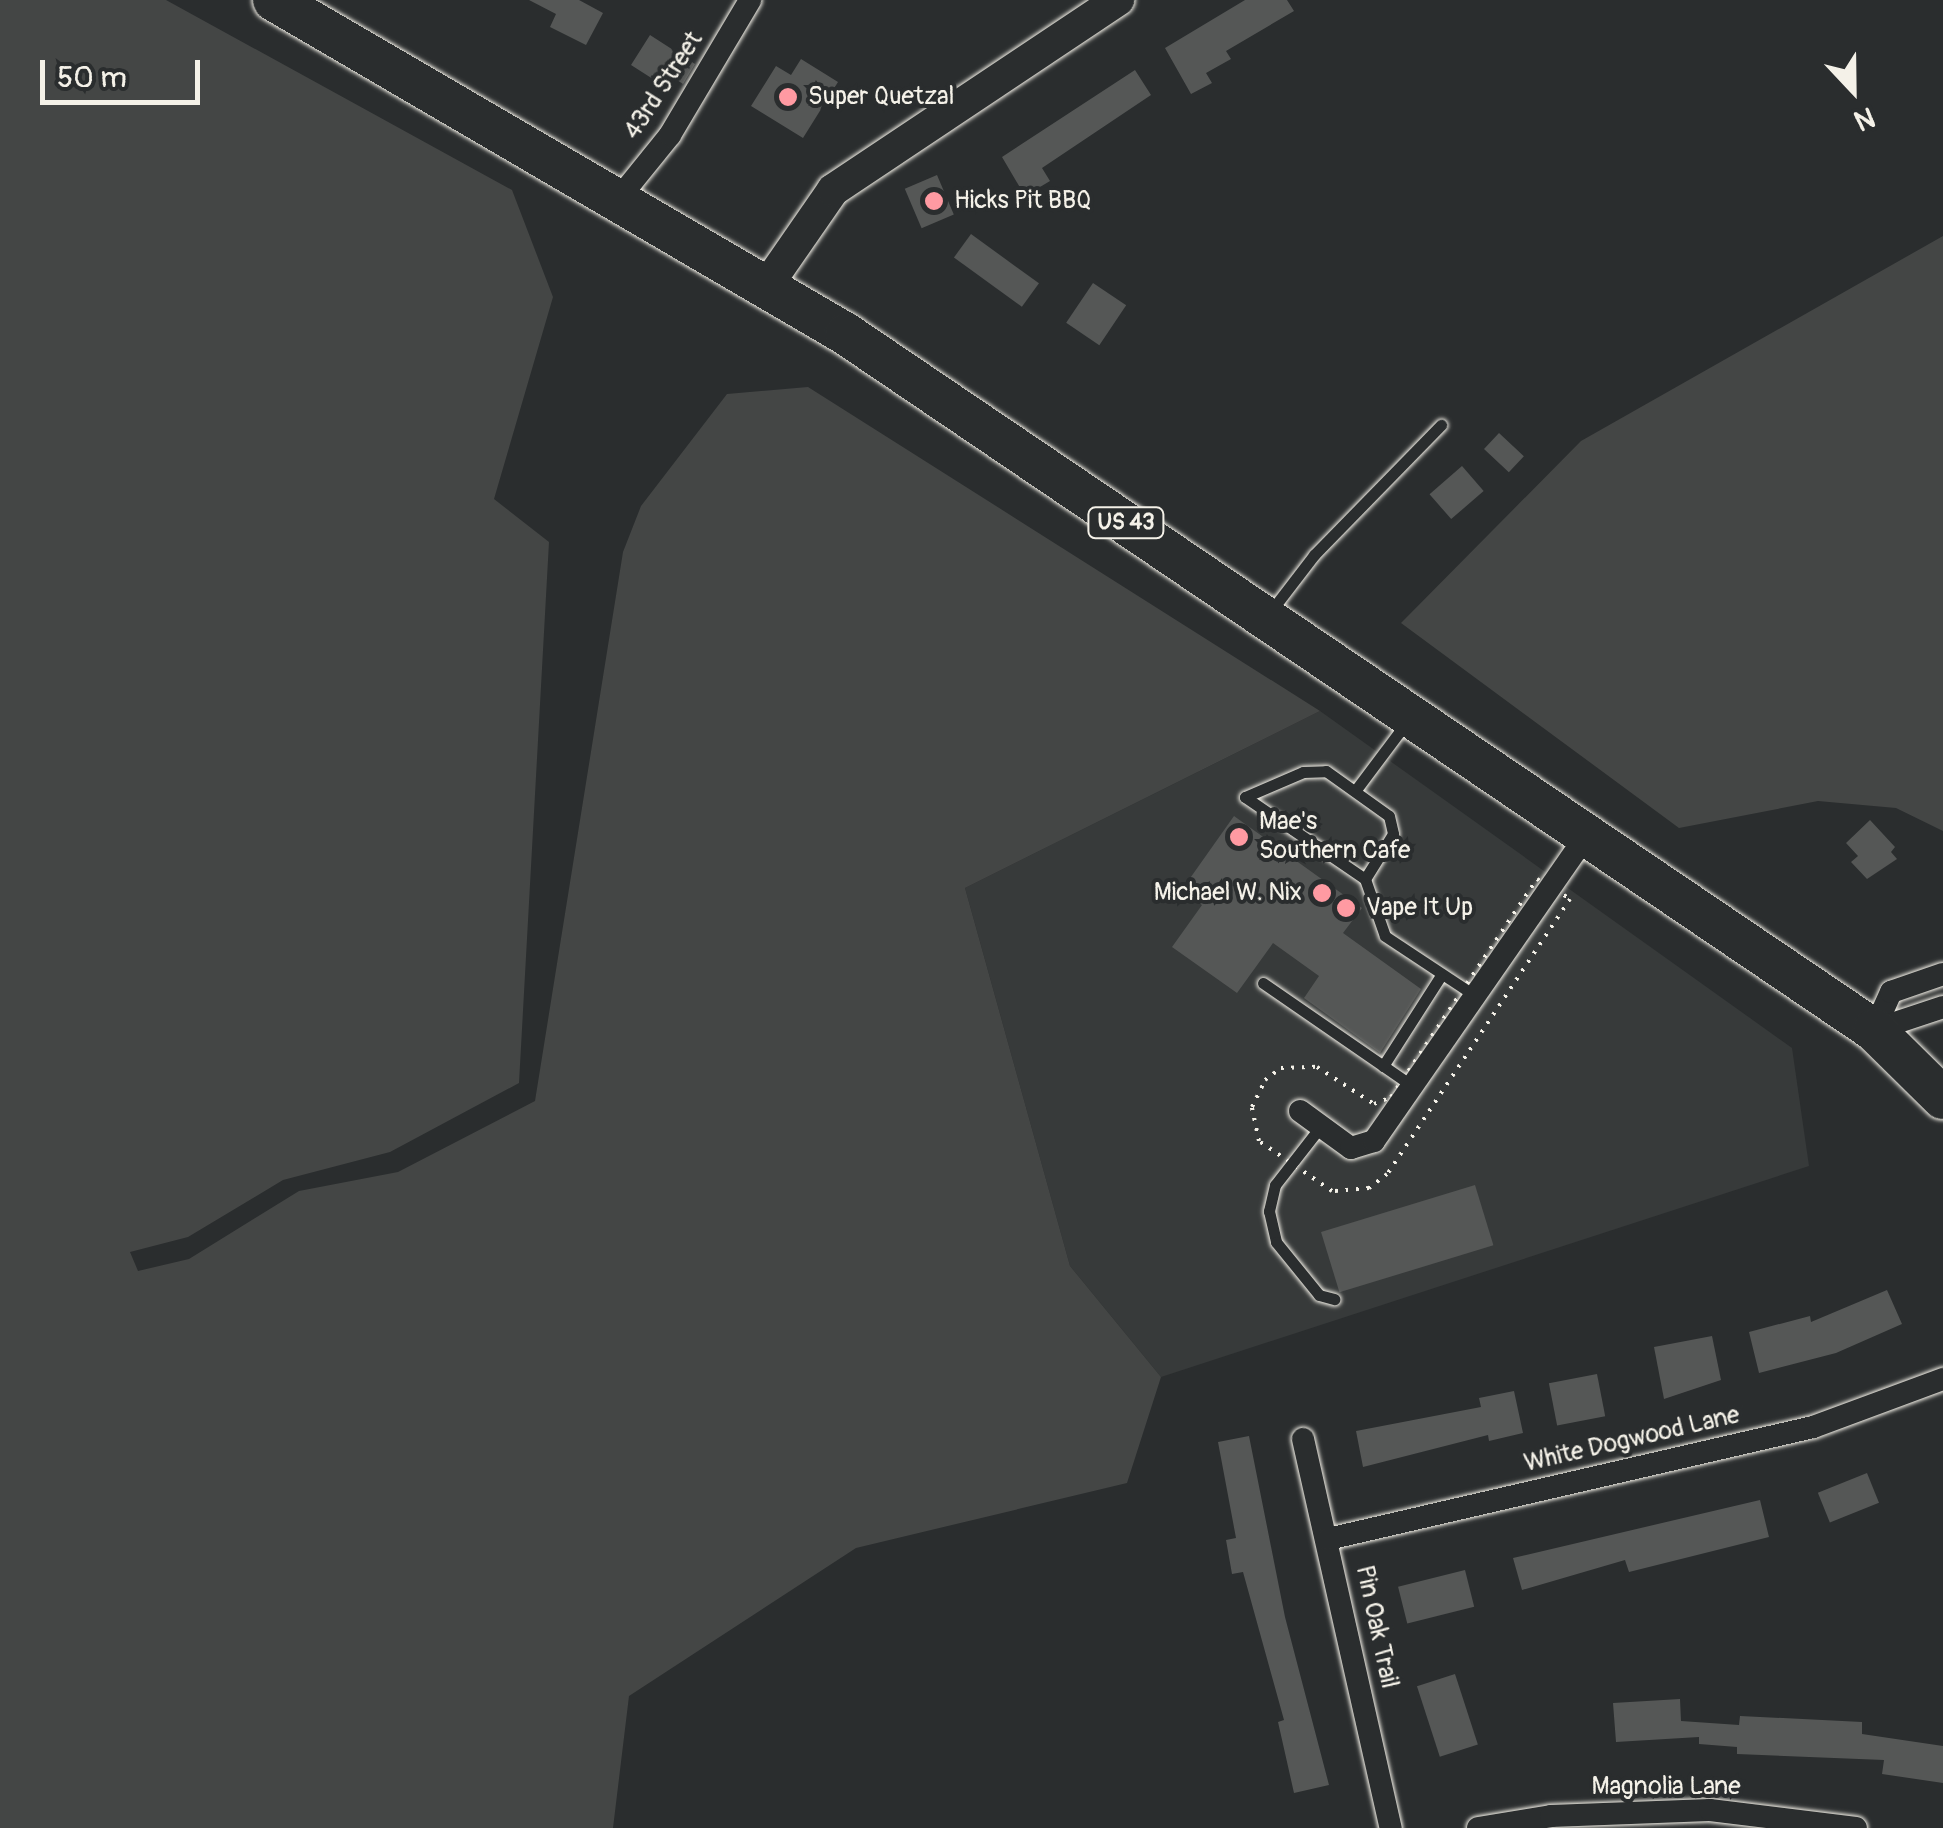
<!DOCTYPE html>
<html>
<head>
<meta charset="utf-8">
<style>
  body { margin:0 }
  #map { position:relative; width:1943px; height:1828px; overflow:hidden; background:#2a2d2e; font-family:Pangolin,sans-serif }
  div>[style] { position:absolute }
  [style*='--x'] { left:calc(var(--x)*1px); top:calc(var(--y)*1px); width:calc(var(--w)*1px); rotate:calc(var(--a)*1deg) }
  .built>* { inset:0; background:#373a3a }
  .green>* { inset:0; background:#444645 }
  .building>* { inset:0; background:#555756; transform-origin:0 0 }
  .path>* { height:4px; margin-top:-2px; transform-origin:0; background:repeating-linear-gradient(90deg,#f4f1e8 0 2.5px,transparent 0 10.5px) }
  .roads { filter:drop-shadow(0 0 2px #f4f1e8) drop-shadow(0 0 2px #f4f1e8) }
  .lane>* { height:11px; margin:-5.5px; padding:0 5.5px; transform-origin:5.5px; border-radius:5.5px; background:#2a2d2e }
  .street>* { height:22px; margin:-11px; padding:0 11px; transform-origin:11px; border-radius:11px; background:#2a2d2e }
  .secondary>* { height:32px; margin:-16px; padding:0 16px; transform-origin:16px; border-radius:16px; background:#2a2d2e }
  .highway>* { height:42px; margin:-21px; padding:0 21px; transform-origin:21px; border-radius:21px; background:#2a2d2e }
  .dots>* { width:28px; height:28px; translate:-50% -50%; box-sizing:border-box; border:5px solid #2a2d2e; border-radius:50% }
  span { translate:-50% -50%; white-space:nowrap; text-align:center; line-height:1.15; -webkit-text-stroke:8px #2a2d2e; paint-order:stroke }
  .shield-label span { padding:2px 8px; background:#2a2d2e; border:2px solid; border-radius:8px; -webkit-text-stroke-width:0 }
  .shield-label { font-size:22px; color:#f4f1e8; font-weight:700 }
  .street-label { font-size:25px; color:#f4f1e8 }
  .poi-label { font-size:25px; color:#f4f1e8 }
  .left { translate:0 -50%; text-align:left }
  .right { translate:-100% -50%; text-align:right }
  .north { position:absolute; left:1803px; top:40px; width:100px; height:100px; -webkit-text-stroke:8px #2a2d2e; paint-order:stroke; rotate:158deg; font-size:28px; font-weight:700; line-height:40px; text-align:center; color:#f4f1e8 }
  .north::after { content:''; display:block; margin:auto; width:35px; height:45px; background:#f4f1e8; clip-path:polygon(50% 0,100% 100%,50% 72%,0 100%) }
  .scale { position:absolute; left:40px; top:60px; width:160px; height:45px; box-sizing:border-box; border:5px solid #f4f1e8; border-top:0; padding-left:12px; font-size:30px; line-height:35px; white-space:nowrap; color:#f4f1e8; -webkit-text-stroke:8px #2a2d2e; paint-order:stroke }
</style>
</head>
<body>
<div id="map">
  <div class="built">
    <i style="clip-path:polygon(1320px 711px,1792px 1048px,1809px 1166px,1161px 1377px,1070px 1266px,965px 888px)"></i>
  </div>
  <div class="green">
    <i style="clip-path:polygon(0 0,166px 0,512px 190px,553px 297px,494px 499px,549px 542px,519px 1083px,390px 1152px,283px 1180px,188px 1237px,130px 1252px,138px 1271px,189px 1259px,299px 1191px,398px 1172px,535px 1101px,623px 552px,641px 506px,727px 394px,808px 387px,1320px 711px,965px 888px,1070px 1266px,1161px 1377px,1127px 1483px,856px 1548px,629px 1696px,613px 1828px,0 1828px)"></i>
    <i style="clip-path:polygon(1943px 236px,1943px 831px,1896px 808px,1818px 801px,1679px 828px,1401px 623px,1581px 441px)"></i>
  </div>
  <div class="building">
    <i style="clip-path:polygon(529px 0,579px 0,603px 13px,586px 45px,550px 27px,556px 14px)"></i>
    <i style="clip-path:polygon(1245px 0,1287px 0,1294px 11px,1226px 51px,1231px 59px,1206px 73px,1212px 83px,1191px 94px,1165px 48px)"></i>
    <i style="clip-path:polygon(650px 35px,695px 64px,683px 84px,674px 78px,667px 88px,631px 65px)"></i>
    <i style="clip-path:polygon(801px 59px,838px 82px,803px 138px,751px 106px,776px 66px,791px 75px)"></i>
    <i style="clip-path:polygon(1135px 70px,1151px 95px,1042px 168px,1050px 181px,1025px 196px,1002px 157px)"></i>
    <i style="left:937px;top:175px;width:43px;height:35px;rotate:67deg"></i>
    <i style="left:971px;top:234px;width:84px;height:29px;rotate:36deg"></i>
    <i style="left:1093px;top:283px;width:40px;height:48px;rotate:34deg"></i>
    <i style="left:1499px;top:433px;width:34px;height:22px;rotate:43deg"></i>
    <i style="left:1462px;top:466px;width:33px;height:43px;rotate:49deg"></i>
    <i style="clip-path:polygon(1234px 816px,1362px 908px,1343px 933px,1421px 989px,1380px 1053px,1304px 998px,1319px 976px,1273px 943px,1237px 993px,1172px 947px,1202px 905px,1181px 891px)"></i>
    <i style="clip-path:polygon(1870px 820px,1895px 847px,1891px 852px,1897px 859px,1867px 879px,1851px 862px,1858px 856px,1846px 843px)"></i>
    <i style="left:1475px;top:1185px;width:63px;height:161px;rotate:73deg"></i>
    <i style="clip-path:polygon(1887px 1290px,1902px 1324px,1836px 1353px,1759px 1373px,1749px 1332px,1810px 1316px,1811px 1322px)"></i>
    <i style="clip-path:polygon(1712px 1336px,1721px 1380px,1664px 1399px,1654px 1347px)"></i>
    <i style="left:1597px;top:1374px;width:43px;height:49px;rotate:79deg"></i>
    <i style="clip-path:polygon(1514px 1391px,1523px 1433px,1489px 1441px,1488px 1435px,1363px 1467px,1356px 1431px,1481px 1407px,1479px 1398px)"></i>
    <i style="clip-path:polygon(1249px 1436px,1285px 1617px,1329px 1785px,1294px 1793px,1278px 1722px,1284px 1720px,1243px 1572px,1232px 1574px,1226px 1540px,1236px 1538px,1218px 1442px)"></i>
    <i style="left:1867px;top:1473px;width:32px;height:53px;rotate:68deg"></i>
    <i style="clip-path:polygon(1760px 1500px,1769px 1537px,1629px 1572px,1625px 1560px,1522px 1590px,1513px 1558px)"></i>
    <i style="left:1465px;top:1570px;width:38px;height:69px;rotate:76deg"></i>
    <i style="left:1455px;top:1674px;width:74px;height:40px;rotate:72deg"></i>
    <i style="clip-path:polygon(1680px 1699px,1681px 1721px,1739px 1725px,1740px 1716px,1862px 1722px,1862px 1734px,1943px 1746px,1943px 1783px,1882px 1774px,1884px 1760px,1737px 1754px,1737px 1747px,1699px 1744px,1699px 1737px,1616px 1742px,1613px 1703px)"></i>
  </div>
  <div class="path">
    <i style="--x:1537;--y:879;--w:39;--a:31"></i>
    <i style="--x:1570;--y:899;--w:330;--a:123.6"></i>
    <i style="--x:1387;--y:1174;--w:23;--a:142"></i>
    <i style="--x:1369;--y:1188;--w:37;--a:175"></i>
    <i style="--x:1332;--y:1191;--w:88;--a:-145.6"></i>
    <i style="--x:1259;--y:1141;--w:35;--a:-102"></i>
    <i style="--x:1252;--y:1107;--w:30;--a:-64"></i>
    <i style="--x:1265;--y:1080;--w:20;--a:-37"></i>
    <i style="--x:1281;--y:1068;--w:36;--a:-2"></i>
    <i style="--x:1317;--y:1067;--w:68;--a:33"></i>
    <i style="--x:1374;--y:1104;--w:18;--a:-22"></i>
    <i style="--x:1391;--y:1097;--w:262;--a:-56.2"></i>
  </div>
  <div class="roads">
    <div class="lane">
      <i style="--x:1271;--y:611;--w:71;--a:-52.5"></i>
      <i style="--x:1314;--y:555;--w:182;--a:-45.7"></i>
      <i style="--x:1355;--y:791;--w:85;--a:-53.1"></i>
      <i style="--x:1245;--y:797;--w:145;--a:34.3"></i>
      <i style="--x:1365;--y:879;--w:60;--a:70.7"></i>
      <i style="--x:1385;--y:936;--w:110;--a:33.5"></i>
      <i style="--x:1245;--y:797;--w:63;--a:-23.3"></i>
      <i style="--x:1303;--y:772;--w:23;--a:-2"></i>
      <i style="--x:1326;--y:771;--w:77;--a:35.5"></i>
      <i style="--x:1389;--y:816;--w:18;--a:77"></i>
      <i style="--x:1393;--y:834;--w:53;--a:121.9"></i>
      <i style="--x:1263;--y:983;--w:185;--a:34.6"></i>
      <i style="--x:1383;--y:1066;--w:106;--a:-57.4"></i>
      <i style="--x:1321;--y:1126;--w:75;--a:127.9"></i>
      <i style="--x:1275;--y:1185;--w:27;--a:103"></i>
      <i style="--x:1269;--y:1211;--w:32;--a:77"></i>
      <i style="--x:1276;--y:1242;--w:68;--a:50.9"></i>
      <i style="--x:1319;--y:1295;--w:16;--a:15"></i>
    </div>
    <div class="street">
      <i style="--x:619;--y:198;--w:81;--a:-51"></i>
      <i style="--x:670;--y:135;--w:157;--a:-59.3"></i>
      <i style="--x:1874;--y:1030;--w:42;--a:-65.9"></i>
      <i style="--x:1891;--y:992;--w:55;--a:-19.1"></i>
      <i style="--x:1874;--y:1030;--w:73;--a:-18.4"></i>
      <i style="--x:1300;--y:1111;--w:63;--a:36"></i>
      <i style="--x:1351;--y:1148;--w:24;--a:-17"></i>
      <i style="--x:1374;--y:1141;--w:373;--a:-55.2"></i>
      <i style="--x:1303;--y:1439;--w:399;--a:77.3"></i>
      <i style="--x:1328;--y:1539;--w:498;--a:-13"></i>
      <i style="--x:1813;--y:1427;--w:139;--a:-20.3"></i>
      <i style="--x:1478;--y:1828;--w:74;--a:-9.3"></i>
      <i style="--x:1551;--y:1816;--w:159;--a:-2.2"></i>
      <i style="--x:1710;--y:1810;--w:147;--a:7"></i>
    </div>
    <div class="secondary">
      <i style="--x:768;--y:284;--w:114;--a:-55.3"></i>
      <i style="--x:833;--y:190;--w:343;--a:-33.7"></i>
    </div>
    <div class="highway">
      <i style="--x:274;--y:0;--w:662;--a:30.28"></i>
      <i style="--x:846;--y:334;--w:1241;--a:34.1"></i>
      <i style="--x:1874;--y:1030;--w:97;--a:44.6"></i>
    </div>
  </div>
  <div class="dots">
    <i style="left:788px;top:97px;background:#ff9aa2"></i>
    <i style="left:934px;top:201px;background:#ff9aa2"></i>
    <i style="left:1239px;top:837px;background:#ff9aa2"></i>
    <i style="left:1322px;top:893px;background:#ff9aa2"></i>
    <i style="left:1346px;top:908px;background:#ff9aa2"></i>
  </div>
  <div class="shield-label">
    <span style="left:1126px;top:523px">US 43</span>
  </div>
  <div class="street-label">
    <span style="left:664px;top:86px;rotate:-57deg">43rd Street</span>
    <span style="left:1632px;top:1440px;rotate:-13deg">White Dogwood Lane</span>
    <span style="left:1376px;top:1627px;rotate:78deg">Pin Oak Trail</span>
    <span style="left:1666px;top:1787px">Magnolia Lane</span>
  </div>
  <div class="poi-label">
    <span class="left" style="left:808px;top:97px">Super Quetzal</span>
    <span class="left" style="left:954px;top:201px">Hicks Pit BBQ</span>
    <span class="left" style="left:1259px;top:837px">Mae's<br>Southern Cafe</span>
    <span class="right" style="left:1302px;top:893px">Michael W. Nix</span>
    <span class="left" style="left:1366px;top:908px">Vape It Up</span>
  </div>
  <div class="north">N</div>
  <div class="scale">50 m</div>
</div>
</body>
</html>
